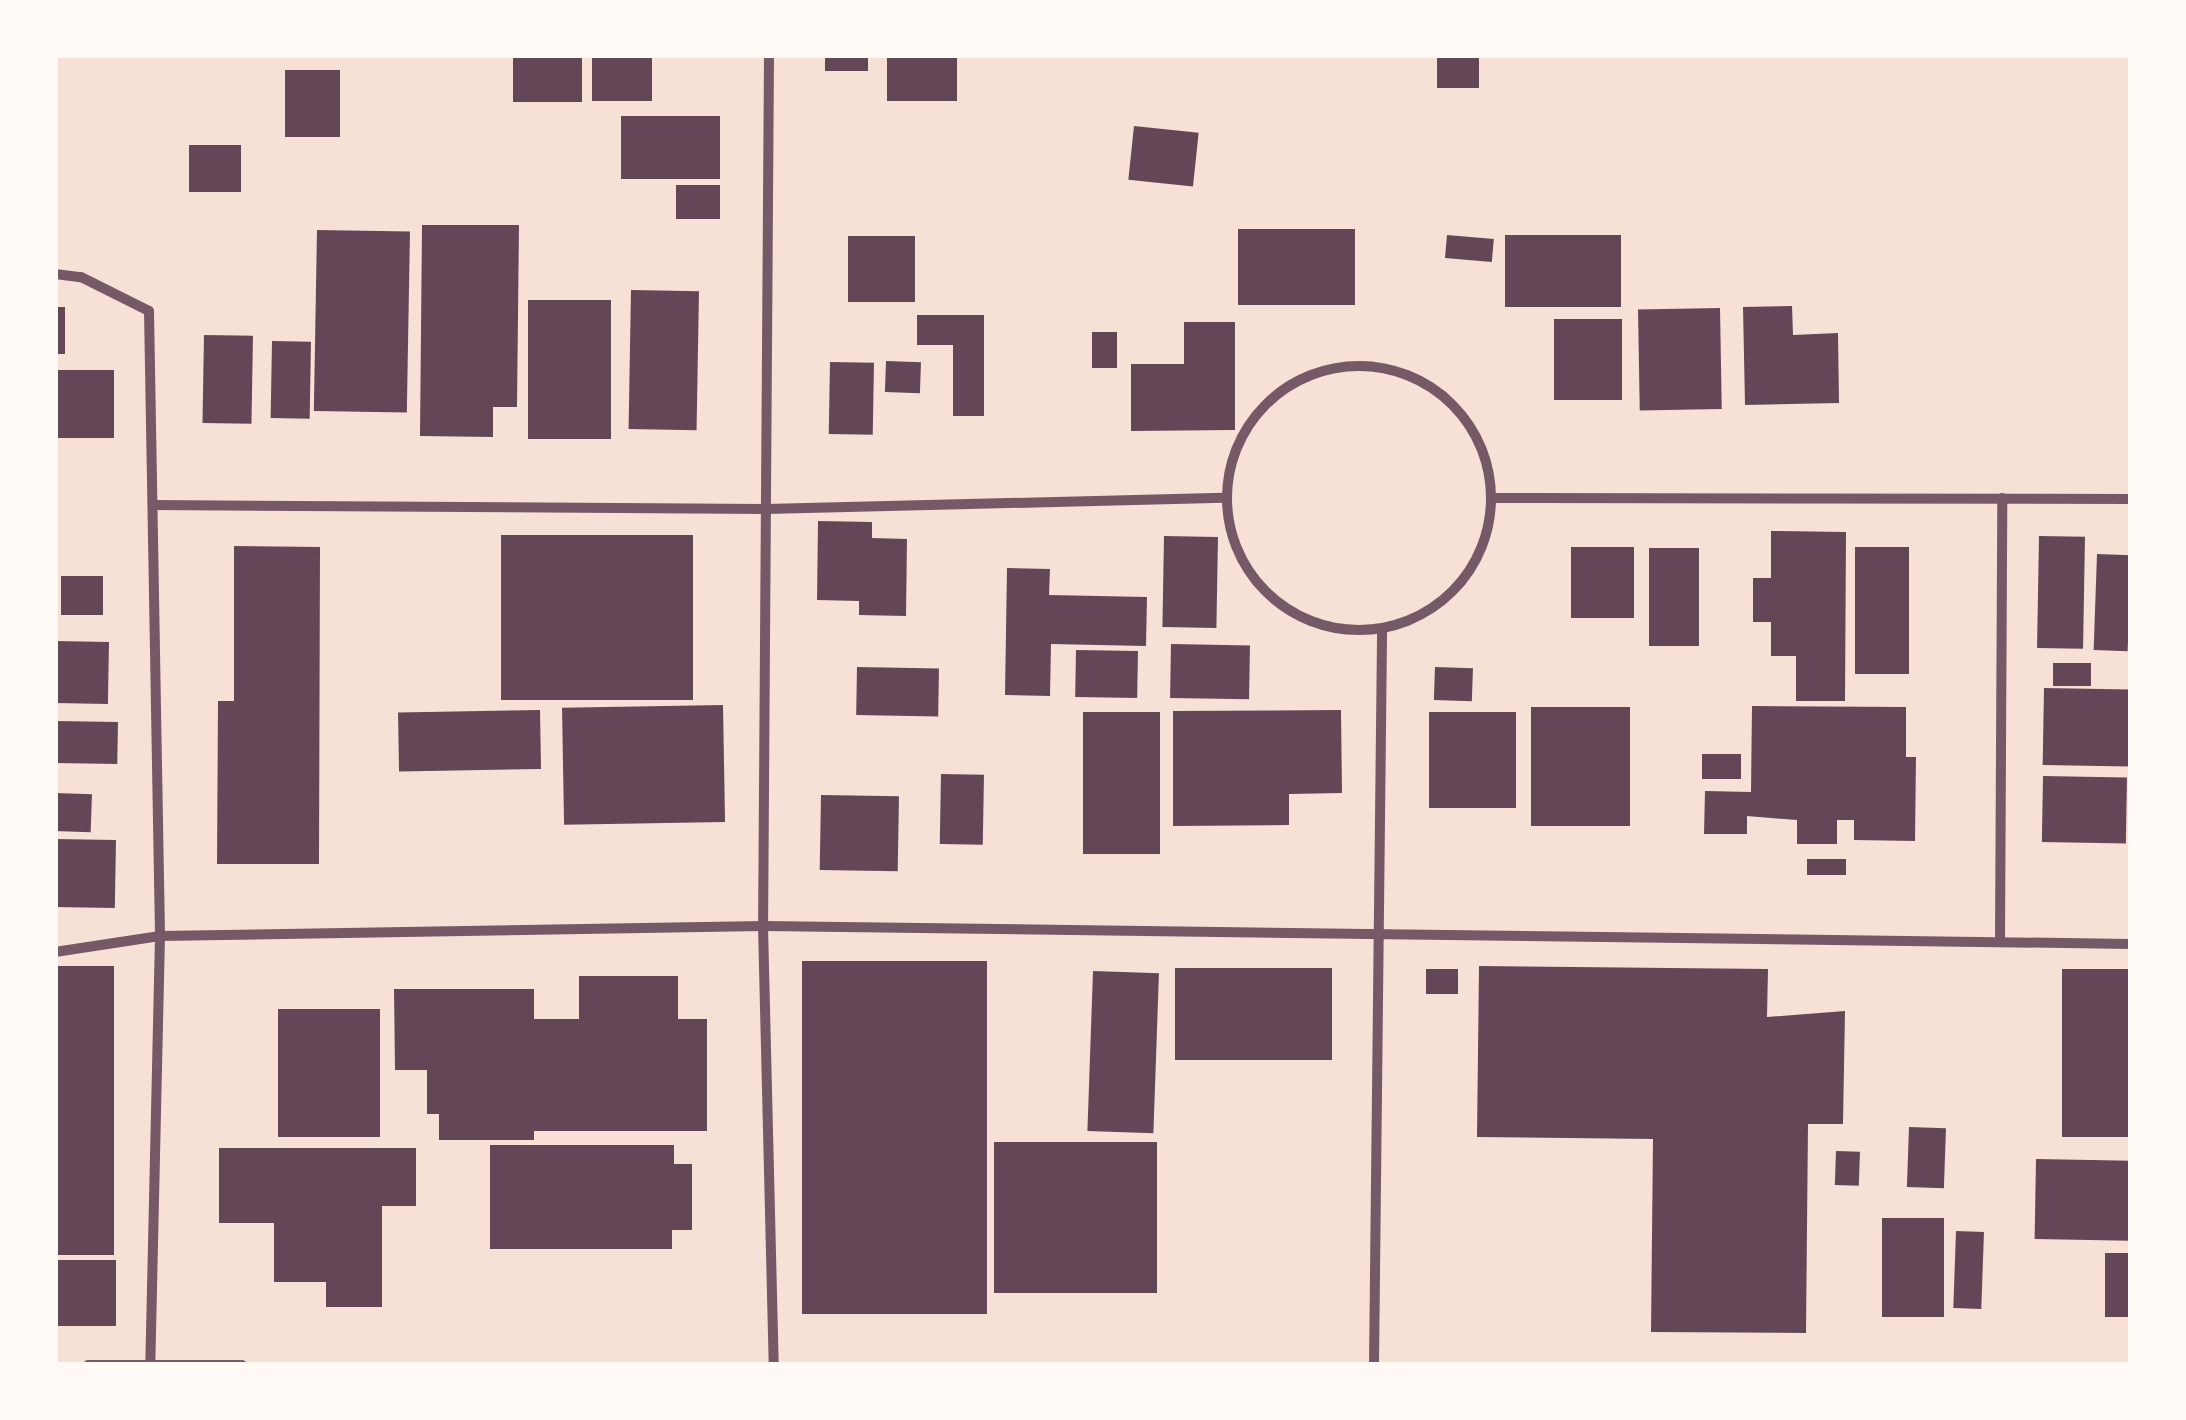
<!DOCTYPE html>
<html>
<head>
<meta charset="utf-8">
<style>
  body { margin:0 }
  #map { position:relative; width:2186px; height:1420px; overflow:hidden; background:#f7e1d7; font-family:Helvetica,sans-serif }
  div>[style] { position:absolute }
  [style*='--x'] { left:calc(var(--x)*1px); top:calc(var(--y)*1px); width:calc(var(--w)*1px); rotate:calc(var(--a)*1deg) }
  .building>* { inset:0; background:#644757; transform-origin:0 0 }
  .minor>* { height:10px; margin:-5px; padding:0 5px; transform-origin:5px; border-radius:5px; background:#755966 }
  .minor>.ring { margin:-5px; padding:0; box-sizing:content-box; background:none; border:10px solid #755966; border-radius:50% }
  span { translate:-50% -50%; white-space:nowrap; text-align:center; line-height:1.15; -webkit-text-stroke:9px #fffaf5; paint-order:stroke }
  .frame { position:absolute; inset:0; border:58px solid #fffaf5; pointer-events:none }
</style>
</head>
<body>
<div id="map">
  <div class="building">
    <i style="left:513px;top:55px;width:69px;height:47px"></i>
    <i style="left:592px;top:55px;width:60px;height:46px"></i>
    <i style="left:825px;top:55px;width:43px;height:16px"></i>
    <i style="left:887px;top:55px;width:70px;height:46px"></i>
    <i style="left:1437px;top:55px;width:42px;height:33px"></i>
    <i style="left:285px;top:70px;width:55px;height:67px"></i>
    <i style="left:621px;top:116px;width:99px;height:63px"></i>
    <i style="left:1134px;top:126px;width:65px;height:54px;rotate:6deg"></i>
    <i style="left:189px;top:145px;width:52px;height:47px"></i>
    <i style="left:676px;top:185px;width:44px;height:34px"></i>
    <i style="clip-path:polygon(422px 225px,519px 225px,517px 407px,493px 407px,493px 437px,420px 436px)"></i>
    <i style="left:1238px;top:229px;width:117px;height:76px"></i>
    <i style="left:317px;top:230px;width:93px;height:181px;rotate:1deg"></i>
    <i style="left:1447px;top:235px;width:47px;height:23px;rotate:5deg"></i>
    <i style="left:1621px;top:235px;width:72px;height:116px;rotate:90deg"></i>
    <i style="left:848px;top:236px;width:67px;height:66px"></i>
    <i style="left:631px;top:290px;width:68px;height:139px;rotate:1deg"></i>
    <i style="left:528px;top:300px;width:83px;height:139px"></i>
    <i style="clip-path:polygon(1792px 306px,1793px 335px,1838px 333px,1839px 403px,1745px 405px,1743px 307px)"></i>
    <i style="left:55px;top:307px;width:10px;height:47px"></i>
    <i style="left:1720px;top:308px;width:101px;height:82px;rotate:89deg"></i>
    <i style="clip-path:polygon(917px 315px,984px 315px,984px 416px,953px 416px,953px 345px,917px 345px)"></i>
    <i style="left:1554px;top:319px;width:68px;height:81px"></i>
    <i style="clip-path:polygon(1184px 322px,1235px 322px,1235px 430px,1131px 431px,1131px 364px,1184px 364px)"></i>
    <i style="left:1092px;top:332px;width:25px;height:36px"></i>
    <i style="left:204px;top:335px;width:49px;height:88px;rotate:1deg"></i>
    <i style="left:272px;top:341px;width:39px;height:77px;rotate:1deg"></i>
    <i style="left:886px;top:361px;width:35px;height:31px;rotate:2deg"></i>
    <i style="left:830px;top:362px;width:44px;height:72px;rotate:1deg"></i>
    <i style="left:55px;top:370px;width:59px;height:68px"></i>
    <i style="clip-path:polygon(818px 521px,872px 522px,872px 538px,907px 539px,906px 616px,859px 615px,859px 601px,817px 600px)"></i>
    <i style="clip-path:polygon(1771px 531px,1846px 532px,1845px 701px,1796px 701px,1796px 656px,1771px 656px,1771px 622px,1753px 622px,1753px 578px,1771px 578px)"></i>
    <i style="left:693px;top:535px;width:165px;height:192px;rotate:90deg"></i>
    <i style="left:1164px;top:536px;width:54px;height:91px;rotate:1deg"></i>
    <i style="left:2039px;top:536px;width:46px;height:112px;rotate:1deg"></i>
    <i style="clip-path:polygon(234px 546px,320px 547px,319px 864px,217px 864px,218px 701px,234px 701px)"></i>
    <i style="left:1571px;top:547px;width:63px;height:71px"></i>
    <i style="left:1855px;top:547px;width:54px;height:127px"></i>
    <i style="left:1649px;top:548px;width:50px;height:98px"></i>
    <i style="left:2097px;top:554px;width:34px;height:96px;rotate:2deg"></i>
    <i style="clip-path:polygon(1007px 568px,1050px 569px,1049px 595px,1147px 597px,1146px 646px,1051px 644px,1050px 696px,1005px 695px)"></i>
    <i style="left:61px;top:576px;width:42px;height:39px"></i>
    <i style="left:55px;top:641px;width:54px;height:62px;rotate:1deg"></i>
    <i style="left:1171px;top:644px;width:79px;height:54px;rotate:1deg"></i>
    <i style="left:1076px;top:650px;width:62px;height:47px;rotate:1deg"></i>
    <i style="left:2053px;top:663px;width:38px;height:23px"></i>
    <i style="left:857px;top:667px;width:82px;height:48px;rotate:1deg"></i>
    <i style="left:1435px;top:667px;width:38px;height:33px;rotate:2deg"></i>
    <i style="left:2044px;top:688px;width:87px;height:77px;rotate:1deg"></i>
    <i style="left:723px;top:705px;width:117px;height:161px;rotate:89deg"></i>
    <i style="clip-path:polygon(1752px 706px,1906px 707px,1906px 757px,1916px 757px,1915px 841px,1854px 840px,1854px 820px,1837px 820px,1837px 844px,1797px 844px,1797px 820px,1747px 816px,1747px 834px,1704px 834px,1705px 791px,1751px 792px)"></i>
    <i style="left:1531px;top:707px;width:99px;height:119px"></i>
    <i style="left:540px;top:710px;width:59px;height:142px;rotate:89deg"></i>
    <i style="clip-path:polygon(1341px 710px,1342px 793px,1289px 794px,1289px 825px,1173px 826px,1173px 711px)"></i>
    <i style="left:1083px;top:712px;width:77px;height:142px"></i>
    <i style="left:1429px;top:712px;width:87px;height:96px"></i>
    <i style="left:55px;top:721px;width:63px;height:42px;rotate:1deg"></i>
    <i style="left:1702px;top:754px;width:39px;height:25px"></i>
    <i style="left:941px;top:774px;width:43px;height:70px;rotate:1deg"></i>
    <i style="left:2043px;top:776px;width:84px;height:66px;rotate:1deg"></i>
    <i style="left:55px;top:793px;width:37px;height:38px;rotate:2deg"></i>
    <i style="left:821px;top:795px;width:78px;height:75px;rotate:1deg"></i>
    <i style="left:55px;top:839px;width:61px;height:68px;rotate:1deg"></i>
    <i style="left:1807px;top:859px;width:39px;height:16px"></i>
    <i style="left:987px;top:961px;width:353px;height:185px;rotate:90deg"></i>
    <i style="left:55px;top:966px;width:59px;height:289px"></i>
    <i style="clip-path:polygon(1479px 966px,1768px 969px,1767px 1017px,1845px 1011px,1843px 1124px,1808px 1124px,1806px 1333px,1651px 1332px,1653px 1139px,1477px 1137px)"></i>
    <i style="left:1175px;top:968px;width:157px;height:92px"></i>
    <i style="left:1426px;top:969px;width:32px;height:25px"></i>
    <i style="left:2062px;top:969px;width:69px;height:168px"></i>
    <i style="left:1093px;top:971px;width:66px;height:160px;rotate:2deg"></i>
    <i style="clip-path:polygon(579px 976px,678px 976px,678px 1019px,707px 1019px,707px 1131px,534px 1131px,534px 1140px,439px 1140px,439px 1114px,427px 1114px,427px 1070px,395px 1070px,394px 989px,534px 989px,534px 1019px,579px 1019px)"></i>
    <i style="left:278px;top:1009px;width:102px;height:128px"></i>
    <i style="left:1909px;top:1127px;width:37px;height:60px;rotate:2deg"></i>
    <i style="left:994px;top:1142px;width:163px;height:151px"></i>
    <i style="clip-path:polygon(490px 1145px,674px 1145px,674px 1164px,692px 1164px,692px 1230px,672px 1230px,672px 1249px,490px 1249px)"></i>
    <i style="clip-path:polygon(219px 1148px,416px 1148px,416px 1206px,382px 1206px,382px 1307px,326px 1307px,326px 1282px,274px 1282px,274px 1223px,219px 1223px)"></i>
    <i style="left:1836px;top:1151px;width:24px;height:34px;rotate:2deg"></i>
    <i style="left:2036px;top:1159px;width:95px;height:80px;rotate:1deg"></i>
    <i style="left:1882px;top:1218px;width:62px;height:99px"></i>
    <i style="left:1956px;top:1231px;width:28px;height:77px;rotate:2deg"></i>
    <i style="left:2105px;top:1253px;width:26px;height:64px"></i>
    <i style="left:55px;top:1260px;width:61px;height:66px"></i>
  </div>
  <div class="minor">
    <i style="--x:769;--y:55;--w:871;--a:90.39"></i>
    <i style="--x:763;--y:926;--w:439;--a:88.6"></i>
    <i style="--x:55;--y:274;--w:26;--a:7"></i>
    <i style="--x:81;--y:277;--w:76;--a:26.6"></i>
    <i style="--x:149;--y:311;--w:625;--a:88.99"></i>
    <i style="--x:160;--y:936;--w:429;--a:91.3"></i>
    <i class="ring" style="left:1227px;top:366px;width:254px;height:254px"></i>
    <i style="--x:1496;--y:498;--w:635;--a:0.09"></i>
    <i style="--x:153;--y:505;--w:613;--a:0.37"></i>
    <i style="--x:766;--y:509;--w:458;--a:-1.4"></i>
    <i style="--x:2000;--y:942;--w:444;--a:-89.7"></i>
    <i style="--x:55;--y:952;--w:106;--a:-8.7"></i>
    <i style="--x:160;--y:936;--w:603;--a:-0.95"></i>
    <i style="--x:763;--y:926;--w:1368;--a:0.75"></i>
    <i style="--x:88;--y:1365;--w:154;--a:0"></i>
    <i style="--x:1374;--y:1365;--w:733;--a:-89.37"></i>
  </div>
  <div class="frame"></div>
</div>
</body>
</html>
